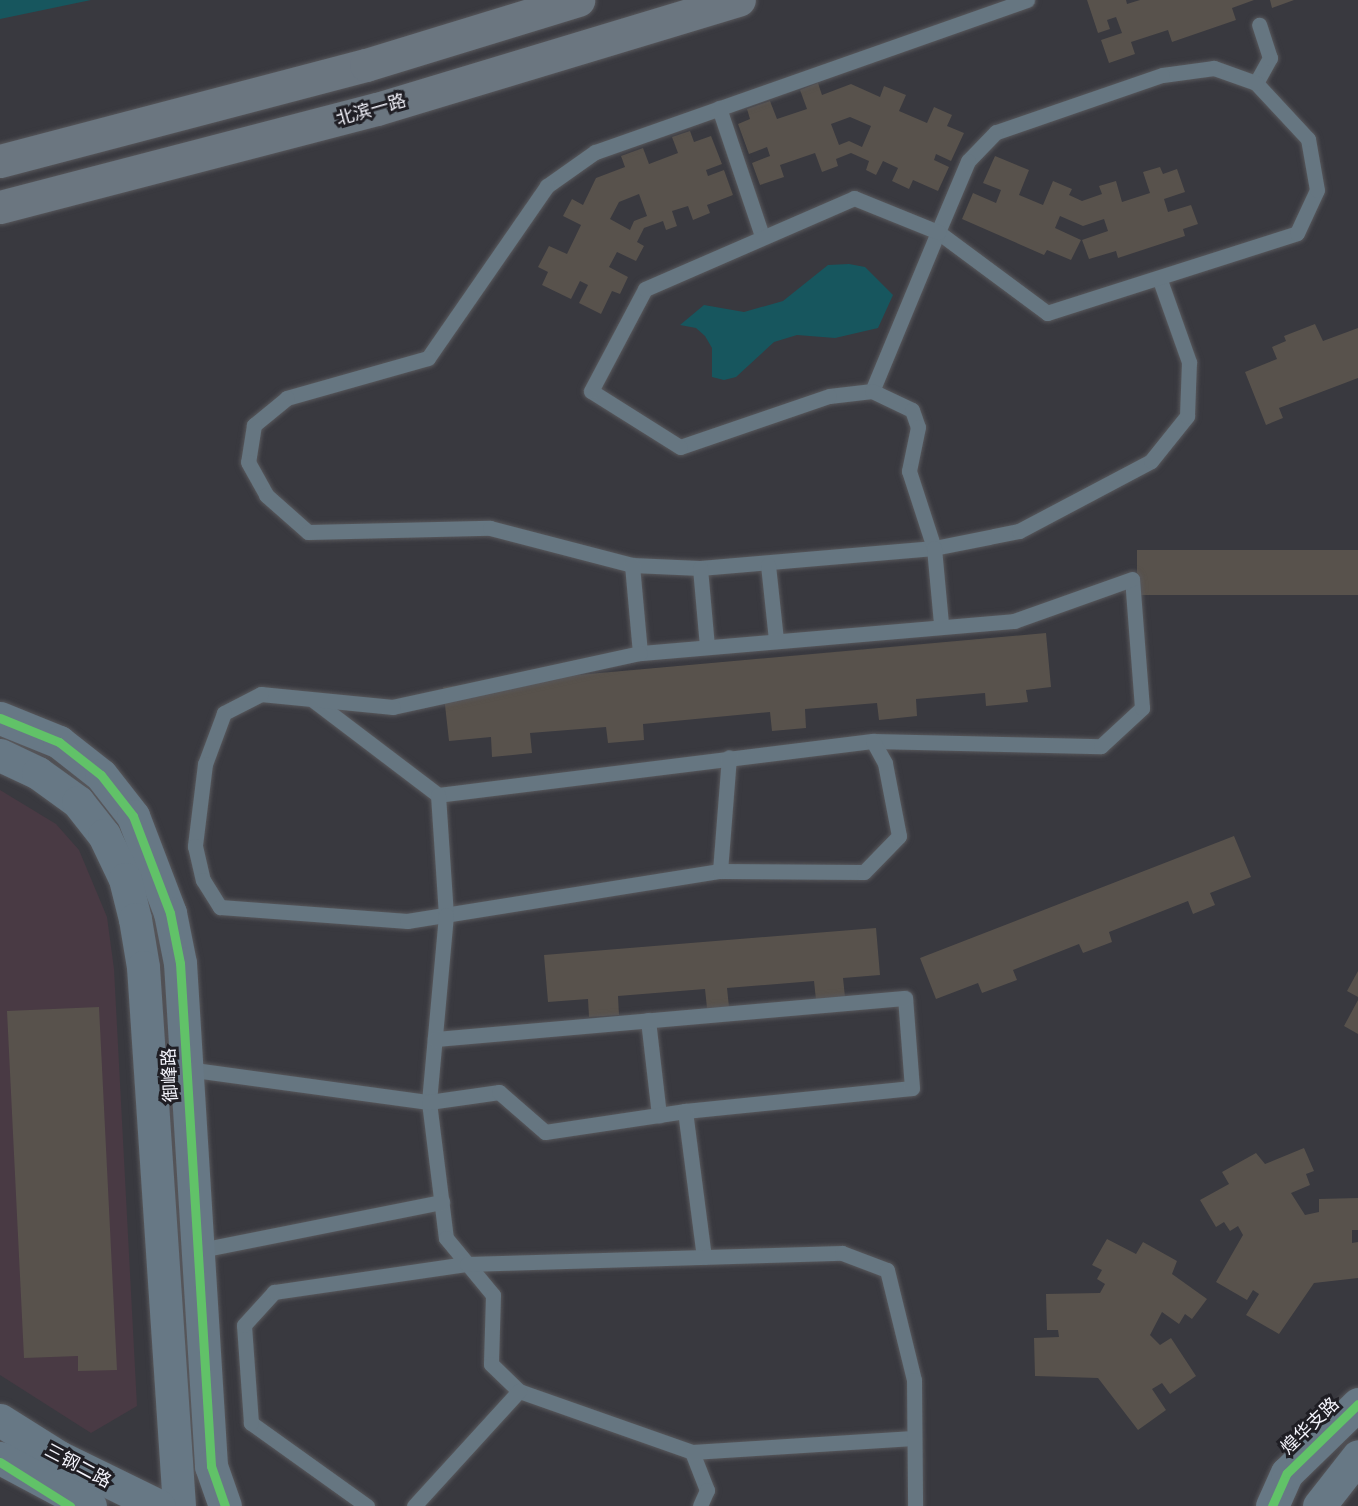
<!DOCTYPE html>
<html>
<head>
<meta charset="utf-8">
<style>
  body { margin:0 }
  #map { position:relative; width:1358px; height:1506px; overflow:hidden; background:#39393f; font-family:"PT Sans","Noto Sans SC",sans-serif }
  div>[style] { position:absolute }
  [style*='--x'] { left:calc(var(--x)*1px); top:calc(var(--y)*1px); width:calc(var(--w)*1px); rotate:calc(var(--a)*1deg) }
  .education>* { inset:0; background:#493a44 }
  .water>* { inset:0; background:#17565e }
  .building>* { inset:0; background:#58524c; transform-origin:0 0 }
  .roads { filter:drop-shadow(0 0 2px #58585c) drop-shadow(0 0 2px #58585c) }
  .lane>* { height:15px; margin:-7.5px; padding:0 7.5px; transform-origin:7.5px; border-radius:7.5px; background:#667681 }
  .secondary>* { height:33px; margin:-16.5px; padding:0 16.5px; transform-origin:16.5px; border-radius:16.5px; background:#677885 }
  .primary>* { height:33px; margin:-16.5px; padding:0 16.5px; transform-origin:16.5px; border-radius:16.5px; background:#6b7680 }
  .cycleway>* { height:9px; margin:-4.5px; padding:0 4.5px; transform-origin:4.5px; border-radius:4.5px; background:#61c268 }
  span { translate:-50% -50%; white-space:nowrap; text-align:center; line-height:1.15; -webkit-text-stroke:6px #1f1e24; paint-order:stroke }
  .street-label { font-size:18px; color:#f3f3fb }
</style>
</head>
<body>
<div id="map">
  <div class="education">
    <i style="clip-path:polygon(0 790px,56px 824px,79px 850px,107px 917px,114px 969px,137px 1406px,91px 1433px,0 1375px)"></i>
  </div>
  <div class="water">
    <i style="clip-path:polygon(0 0,91px 0,0 19px)"></i>
    <i style="clip-path:polygon(849px 264px,865px 267px,893px 295px,878px 328px,835px 338px,797px 335px,774px 342px,736px 377px,724px 380px,712px 377px,712px 348px,705px 336px,696px 328px,680px 325px,704px 305px,744px 312px,783px 301px,828px 265px)"></i>
  </div>
  <div class="building">
    <i style="clip-path:polygon(1087px 0,1126px 0,1127px 4px,1140px 0,1254px 0,1232px 8px,1236px 20px,1172px 42px,1168px 30px,1131px 42px,1135px 54px,1109px 63px,1101px 40px,1122px 33px,1116px 17px,1107px 20px,1110px 29px,1098px 33px)"></i>
    <i style="clip-path:polygon(1270px 0,1294px 0,1272px 8px)"></i>
    <i style="clip-path:polygon(evenodd,818px 83px,822px 95px,851px 84px,880px 97px,884px 86px,906px 95px,899px 111px,927px 123px,934px 107px,952px 115px,947px 126px,964px 133px,951px 161px,936px 154px,934px 160px,949px 167px,938px 191px,913px 180px,909px 189px,892px 181px,898px 168px,883px 161px,876px 175px,866px 170px,869px 161px,851px 153px,836px 159px,838px 166px,822px 172px,815px 153px,780px 165px,784px 177px,760px 185px,752px 163px,770px 156px,767px 147px,749px 154px,738px 124px,750px 119px,747px 109px,770px 101px,777px 119px,807px 109px,800px 90px,818px 83px,850px 117px,871px 126px,862px 147px,849px 141px,839px 145px,831px 124px,850px 117px)"></i>
    <i style="clip-path:polygon(evenodd,690px 131px,694px 142px,711px 136px,722px 164px,706px 170px,708px 176px,724px 170px,733px 195px,707px 205px,710px 213px,693px 220px,688px 206px,672px 211px,677px 226px,666px 230px,663px 221px,644px 228px,637px 242px,644px 246px,636px 261px,617px 252px,609px 267px,628px 277px,620px 294px,612px 291px,601px 314px,579px 303px,588px 285px,580px 281px,571px 299px,542px 285px,548px 272px,538px 267px,549px 246px,567px 254px,581px 225px,563px 216px,572px 199px,583px 205px,596px 178px,625px 167px,621px 156px,643px 148px,649px 164px,678px 153px,672px 137px,690px 131px,639px 194px,647px 216px,634px 221px,630px 230px,610px 219px,619px 202px,639px 194px)"></i>
    <i style="clip-path:polygon(995px 156px,1029px 170px,1019px 195px,1043px 205px,1053px 181px,1072px 189px,1069px 195px,1082px 201px,1102px 194px,1099px 186px,1116px 181px,1122px 202px,1150px 193px,1143px 172px,1160px 167px,1163px 174px,1177px 169px,1185px 192px,1164px 199px,1168px 212px,1191px 205px,1198px 224px,1183px 229px,1185px 236px,1118px 258px,1116px 251px,1089px 259px,1082px 240px,1108px 231px,1104px 219px,1083px 226px,1060px 216px,1055px 228px,1081px 240px,1071px 260px,1047px 250px,1044px 255px,962px 219px,973px 193px,996px 203px,1001px 190px,983px 183px)"></i>
    <i style="clip-path:polygon(1315px 324px,1323px 341px,1358px 328px,1358px 378px,1279px 408px,1283px 418px,1266px 425px,1245px 372px,1277px 359px,1272px 347px,1286px 341px,1284px 336px)"></i>
    <i style="left:1358px;top:550px;width:45px;height:221px;rotate:90deg"></i>
    <i style="clip-path:polygon(1046px 633px,1051px 687px,1026px 690px,1028px 702px,986px 706px,985px 693px,916px 699px,917px 716px,879px 720px,877px 703px,805px 709px,806px 728px,772px 731px,770px 712px,643px 724px,644px 740px,608px 743px,606px 727px,530px 733px,532px 753px,492px 757px,491px 737px,449px 741px,443px 687px)"></i>
    <i style="clip-path:polygon(1234px 836px,1251px 877px,1210px 893px,1215px 905px,1193px 914px,1188px 901px,1109px 932px,1112px 942px,1083px 953px,1079px 944px,1013px 970px,1017px 980px,982px 993px,978px 983px,936px 999px,920px 958px)"></i>
    <i style="clip-path:polygon(876px 928px,880px 975px,843px 978px,845px 997px,816px 1000px,814px 981px,727px 988px,729px 1007px,707px 1008px,705px 989px,618px 996px,619px 1015px,589px 1017px,588px 999px,548px 1002px,544px 955px)"></i>
    <i style="clip-path:polygon(1358px 971px,1358px 997px,1347px 991px)"></i>
    <i style="clip-path:polygon(1358px 1000px,1358px 1034px,1344px 1026px)"></i>
    <i style="clip-path:polygon(99px 1007px,117px 1370px,78px 1371px,78px 1356px,24px 1358px,7px 1011px)"></i>
    <i style="clip-path:polygon(1304px 1148px,1314px 1171px,1306px 1174px,1310px 1185px,1291px 1193px,1305px 1215px,1319px 1212px,1319px 1199px,1358px 1198px,1358px 1230px,1352px 1230px,1352px 1243px,1358px 1242px,1358px 1278px,1314px 1283px,1279px 1334px,1246px 1315px,1259px 1294px,1253px 1290px,1247px 1300px,1216px 1282px,1243px 1235px,1238px 1226px,1230px 1231px,1224px 1222px,1216px 1227px,1200px 1200px,1229px 1184px,1222px 1172px,1256px 1153px,1265px 1164px)"></i>
    <i style="clip-path:polygon(1107px 1239px,1136px 1254px,1143px 1242px,1177px 1261px,1172px 1274px,1207px 1299px,1192px 1319px,1185px 1314px,1179px 1324px,1162px 1312px,1150px 1335px,1160px 1345px,1171px 1338px,1196px 1376px,1170px 1394px,1162px 1383px,1152px 1389px,1166px 1410px,1138px 1430px,1098px 1378px,1035px 1376px,1034px 1338px,1059px 1337px,1058px 1330px,1047px 1330px,1046px 1294px,1100px 1293px,1105px 1284px,1097px 1279px,1102px 1270px,1092px 1265px)"></i>
  </div>
  <div class="roads">
    <div class="lane">
      <i style="--x:1027;--y:0;--w:458;--a:160.6"></i>
      <i style="--x:595;--y:152;--w:59;--a:144.7"></i>
      <i style="--x:547;--y:186;--w:209;--a:124.7"></i>
      <i style="--x:428;--y:358;--w:147;--a:164.2"></i>
      <i style="--x:287;--y:398;--w:43;--a:140.7"></i>
      <i style="--x:254;--y:425;--w:37;--a:99"></i>
      <i style="--x:248;--y:462;--w:38;--a:61"></i>
      <i style="--x:266;--y:495;--w:56;--a:41.4"></i>
      <i style="--x:308;--y:532;--w:182;--a:-1.3"></i>
      <i style="--x:490;--y:528;--w:147;--a:14.6"></i>
      <i style="--x:632;--y:565;--w:68;--a:2.5"></i>
      <i style="--x:700;--y:568;--w:235;--a:-4.9"></i>
      <i style="--x:934;--y:548;--w:87;--a:-11.3"></i>
      <i style="--x:1019;--y:531;--w:149;--a:-27.9"></i>
      <i style="--x:1151;--y:461;--w:58;--a:-51.3"></i>
      <i style="--x:1187;--y:416;--w:54;--a:-87.9"></i>
      <i style="--x:1189;--y:362;--w:87;--a:-109.5"></i>
      <i style="--x:1256;--y:83;--w:29;--a:-61"></i>
      <i style="--x:1270;--y:58;--w:35;--a:-108"></i>
      <i style="--x:719;--y:108;--w:135;--a:71.4"></i>
      <i style="--x:938;--y:232;--w:136;--a:36.6"></i>
      <i style="--x:1047;--y:313;--w:262;--a:-17.7"></i>
      <i style="--x:1297;--y:233;--w:47;--a:-65.1"></i>
      <i style="--x:1317;--y:190;--w:52;--a:-100"></i>
      <i style="--x:1308;--y:139;--w:76;--a:-132.9"></i>
      <i style="--x:1256;--y:83;--w:45;--a:-160.3"></i>
      <i style="--x:1214;--y:68;--w:52;--a:172.3"></i>
      <i style="--x:1162;--y:75;--w:176;--a:161"></i>
      <i style="--x:996;--y:132;--w:40;--a:134"></i>
      <i style="--x:968;--y:161;--w:77;--a:112.9"></i>
      <i style="--x:938;--y:232;--w:172;--a:112.5"></i>
      <i style="--x:872;--y:391;--w:43;--a:173.4"></i>
      <i style="--x:829;--y:396;--w:157;--a:161.1"></i>
      <i style="--x:680;--y:447;--w:105;--a:-147.8"></i>
      <i style="--x:591;--y:391;--w:115;--a:-62.1"></i>
      <i style="--x:645;--y:289;--w:228;--a:-23.5"></i>
      <i style="--x:854;--y:198;--w:91;--a:22"></i>
      <i style="--x:872;--y:391;--w:44;--a:25.4"></i>
      <i style="--x:912;--y:410;--w:18;--a:71"></i>
      <i style="--x:918;--y:427;--w:45;--a:101.6"></i>
      <i style="--x:909;--y:471;--w:81;--a:72"></i>
      <i style="--x:934;--y:548;--w:76;--a:84.7"></i>
      <i style="--x:632;--y:565;--w:88;--a:84.8"></i>
      <i style="--x:768;--y:565;--w:75;--a:83.9"></i>
      <i style="--x:700;--y:568;--w:79;--a:84.9"></i>
      <i style="--x:313;--y:700;--w:157;--a:37.2"></i>
      <i style="--x:438;--y:795;--w:438;--a:-7.1"></i>
      <i style="--x:873;--y:741;--w:228;--a:1.3"></i>
      <i style="--x:1101;--y:746;--w:56;--a:-42.8"></i>
      <i style="--x:1142;--y:708;--w:129;--a:-94.4"></i>
      <i style="--x:1132;--y:579;--w:125;--a:160.4"></i>
      <i style="--x:1014;--y:621;--w:375;--a:175.1"></i>
      <i style="--x:640;--y:653;--w:253;--a:167.7"></i>
      <i style="--x:393;--y:707;--w:133;--a:-174.4"></i>
      <i style="--x:261;--y:694;--w:42;--a:152.8"></i>
      <i style="--x:224;--y:713;--w:54;--a:110.4"></i>
      <i style="--x:205;--y:764;--w:83;--a:97"></i>
      <i style="--x:195;--y:846;--w:35;--a:77"></i>
      <i style="--x:203;--y:880;--w:32;--a:58"></i>
      <i style="--x:220;--y:907;--w:188;--a:4.3"></i>
      <i style="--x:407;--y:921;--w:317;--a:-9.1"></i>
      <i style="--x:720;--y:871;--w:144;--a:0.4"></i>
      <i style="--x:864;--y:872;--w:50;--a:-45.8"></i>
      <i style="--x:899;--y:836;--w:74;--a:-100.9"></i>
      <i style="--x:885;--y:763;--w:25;--a:-119"></i>
      <i style="--x:438;--y:795;--w:120;--a:86.2"></i>
      <i style="--x:446;--y:915;--w:188;--a:95.2"></i>
      <i style="--x:429;--y:1102;--w:137;--a:82.9"></i>
      <i style="--x:446;--y:1238;--w:74;--a:50.5"></i>
      <i style="--x:493;--y:1295;--w:69;--a:91.7"></i>
      <i style="--x:491;--y:1364;--w:39;--a:44"></i>
      <i style="--x:519;--y:1391;--w:183;--a:19.4"></i>
      <i style="--x:692;--y:1452;--w:41;--a:68.5"></i>
      <i style="--x:707;--y:1490;--w:17;--a:114"></i>
      <i style="--x:720;--y:871;--w:114;--a:-85.5"></i>
      <i style="--x:648;--y:1020;--w:96;--a:83.4"></i>
      <i style="--x:187;--y:1069;--w:244;--a:7.8"></i>
      <i style="--x:429;--y:1102;--w:71;--a:-8.1"></i>
      <i style="--x:499;--y:1092;--w:61;--a:41"></i>
      <i style="--x:545;--y:1132;--w:142;--a:-8.5"></i>
      <i style="--x:685;--y:1111;--w:228;--a:-5.8"></i>
      <i style="--x:912;--y:1088;--w:90;--a:-94.4"></i>
      <i style="--x:905;--y:998;--w:472;--a:175"></i>
      <i style="--x:685;--y:1111;--w:147;--a:82.6"></i>
      <i style="--x:196;--y:1251;--w:251;--a:-11.3"></i>
      <i style="--x:692;--y:1452;--w:222;--a:-3.6"></i>
      <i style="--x:367;--y:1506;--w:143;--a:-144.4"></i>
      <i style="--x:251;--y:1423;--w:98;--a:-94.1"></i>
      <i style="--x:244;--y:1325;--w:45;--a:-47.7"></i>
      <i style="--x:274;--y:1292;--w:195;--a:-8.3"></i>
      <i style="--x:467;--y:1264;--w:375;--a:-1.7"></i>
      <i style="--x:842;--y:1253;--w:48;--a:20.7"></i>
      <i style="--x:887;--y:1270;--w:113;--a:76.2"></i>
      <i style="--x:914;--y:1380;--w:126;--a:89.5"></i>
      <i style="--x:414;--y:1506;--w:156;--a:-47.6"></i>
    </div>
    <div class="secondary">
      <i style="--x:0;--y:718;--w:64;--a:22.1"></i>
      <i style="--x:59;--y:742;--w:53;--a:38.2"></i>
      <i style="--x:101;--y:775;--w:52;--a:52"></i>
      <i style="--x:133;--y:816;--w:104;--a:69.1"></i>
      <i style="--x:170;--y:913;--w:51;--a:78.7"></i>
      <i style="--x:180;--y:963;--w:504;--a:86.47"></i>
      <i style="--x:211;--y:1466;--w:42;--a:70.7"></i>
      <i style="--x:0;--y:755;--w:42;--a:25.3"></i>
      <i style="--x:38;--y:773;--w:49;--a:35.9"></i>
      <i style="--x:78;--y:802;--w:42;--a:51.8"></i>
      <i style="--x:104;--y:835;--w:49;--a:64.5"></i>
      <i style="--x:125;--y:879;--w:41;--a:76"></i>
      <i style="--x:135;--y:919;--w:49;--a:80.5"></i>
      <i style="--x:143;--y:967;--w:540;--a:86.18"></i>
      <i style="--x:0;--y:1420;--w:70;--a:32.1"></i>
      <i style="--x:59;--y:1457;--w:111;--a:26.1"></i>
      <i style="--x:0;--y:1458;--w:102;--a:28.1"></i>
      <i style="--x:1272;--y:1506;--w:36;--a:-66"></i>
      <i style="--x:1287;--y:1473;--w:99;--a:-44.2"></i>
      <i style="--x:1319;--y:1506;--w:63;--a:-52"></i>
    </div>
    <div class="primary">
      <i style="--x:0;--y:161;--w:378;--a:-14.7"></i>
      <i style="--x:366;--y:65;--w:222;--a:-17"></i>
      <i style="--x:0;--y:207;--w:390;--a:-14.6"></i>
      <i style="--x:377;--y:109;--w:378;--a:-16.8"></i>
    </div>
  </div>
  <div class="cycleway">
    <i style="--x:0;--y:718;--w:64;--a:22.1"></i>
    <i style="--x:59;--y:742;--w:53;--a:38.2"></i>
    <i style="--x:101;--y:775;--w:52;--a:52"></i>
    <i style="--x:133;--y:816;--w:104;--a:69.1"></i>
    <i style="--x:170;--y:913;--w:51;--a:78.7"></i>
    <i style="--x:180;--y:963;--w:504;--a:86.47"></i>
    <i style="--x:211;--y:1466;--w:42;--a:70.7"></i>
    <i style="--x:0;--y:1462;--w:83;--a:32.2"></i>
    <i style="--x:1272;--y:1506;--w:36;--a:-66"></i>
    <i style="--x:1287;--y:1473;--w:99;--a:-44.2"></i>
  </div>
  <div class="street-label">
    <span style="left:371px;top:110px;rotate:-16deg">北滨一路</span>
    <span style="left:170px;top:1075px;rotate:-93deg">御峰路</span>
    <span style="left:1310px;top:1426px;rotate:-44deg">煌华支路</span>
    <span style="left:78px;top:1466px;rotate:28deg">三钢二路</span>
  </div>
</div>
</body>
</html>
